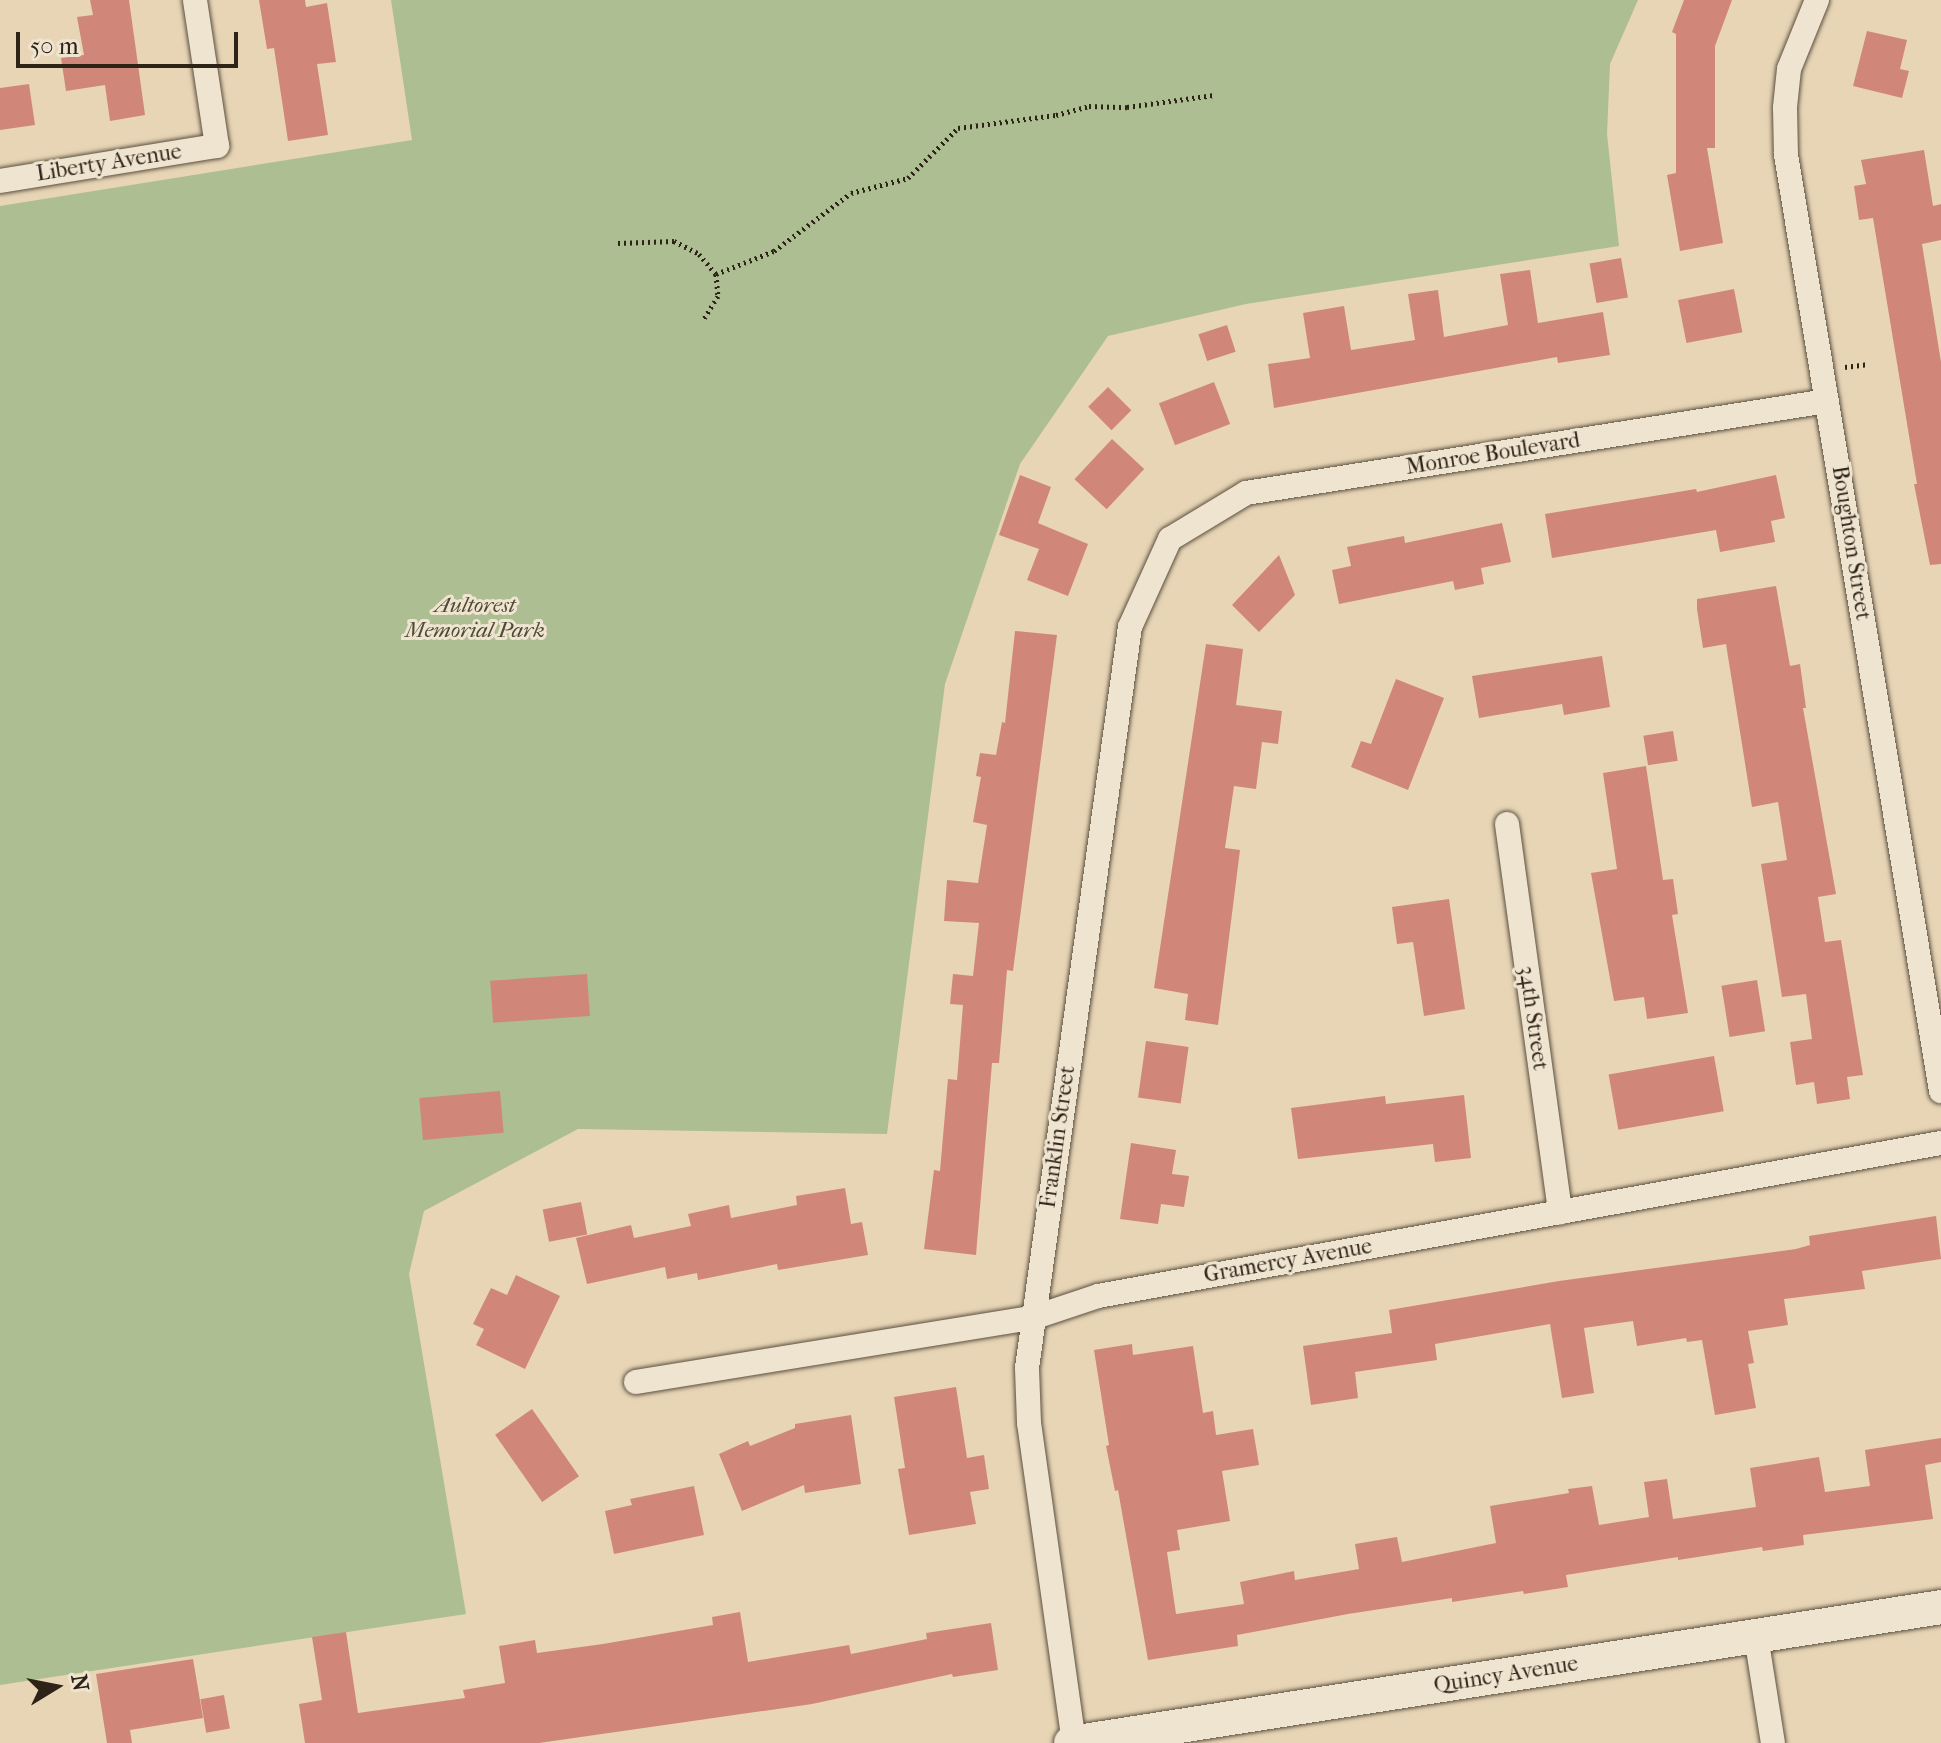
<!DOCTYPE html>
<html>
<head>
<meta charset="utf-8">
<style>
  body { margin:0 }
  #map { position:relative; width:1941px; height:1743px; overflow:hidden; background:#e7d5b6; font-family:"IM FELL French Canon",serif }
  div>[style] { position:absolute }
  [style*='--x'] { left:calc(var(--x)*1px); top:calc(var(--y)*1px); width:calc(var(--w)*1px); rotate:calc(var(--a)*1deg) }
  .green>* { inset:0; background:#aebe93 }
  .building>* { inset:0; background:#d0877a; transform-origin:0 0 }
  .path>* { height:5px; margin-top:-2.5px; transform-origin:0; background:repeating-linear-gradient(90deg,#2e2317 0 2px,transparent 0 6px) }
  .roads { filter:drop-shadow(0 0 2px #5c503f) drop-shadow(0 0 2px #5c503f) }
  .street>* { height:24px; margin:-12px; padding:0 12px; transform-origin:12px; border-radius:12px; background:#efe4d0 }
  .secondary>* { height:34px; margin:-17px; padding:0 17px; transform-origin:17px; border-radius:17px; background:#efe4d0 }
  span { translate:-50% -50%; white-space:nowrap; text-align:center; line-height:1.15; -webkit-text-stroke:6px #efe4d0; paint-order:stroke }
  .street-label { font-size:22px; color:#2e2317 }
  .park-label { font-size:22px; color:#4e4a36; font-style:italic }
  .north { position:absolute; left:16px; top:1647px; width:80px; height:80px; -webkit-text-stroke:6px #efe4d0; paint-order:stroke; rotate:80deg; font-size:22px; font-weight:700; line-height:32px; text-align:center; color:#2e2317 }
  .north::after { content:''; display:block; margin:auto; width:28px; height:36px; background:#2e2317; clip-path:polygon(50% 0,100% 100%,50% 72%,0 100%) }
  .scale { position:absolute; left:16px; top:32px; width:222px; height:36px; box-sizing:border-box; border:4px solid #2e2317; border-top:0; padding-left:10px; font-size:24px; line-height:28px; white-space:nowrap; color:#2e2317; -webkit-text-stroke:6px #efe4d0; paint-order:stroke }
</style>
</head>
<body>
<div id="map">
  <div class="green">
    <i style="clip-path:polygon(391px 0,1638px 0,1610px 64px,1607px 134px,1619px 246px,1246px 304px,1108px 336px,1020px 464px,945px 684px,887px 1134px,578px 1129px,424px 1211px,409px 1274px,466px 1614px,0 1685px,0 206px,412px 140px)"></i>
  </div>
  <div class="building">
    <i style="clip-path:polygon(90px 0,129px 0,145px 115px,110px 121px,105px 85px,66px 91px,61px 58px,84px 55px,77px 17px,93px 15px)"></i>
    <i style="clip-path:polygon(259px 0,305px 0,306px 7px,327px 3px,336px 62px,317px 64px,328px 135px,288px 141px,274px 48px,267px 49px)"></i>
    <i style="clip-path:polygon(1684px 0,1732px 0,1715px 46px,1715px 148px,1707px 148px,1723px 243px,1680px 251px,1667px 175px,1676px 173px,1676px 34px,1672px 32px)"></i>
    <i style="clip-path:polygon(1867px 31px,1907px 40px,1900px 69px,1909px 71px,1902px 98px,1853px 86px)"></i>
    <i style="clip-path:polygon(29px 84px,35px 125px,0 130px,0 88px)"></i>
    <i style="clip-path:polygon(1924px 150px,1933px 206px,1941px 204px,1941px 240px,1922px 244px,1941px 362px,1941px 564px,1930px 565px,1914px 484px,1917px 484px,1873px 218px,1859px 220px,1854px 186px,1866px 184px,1861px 160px)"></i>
    <i style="left:1621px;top:258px;width:40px;height:32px;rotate:80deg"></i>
    <i style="clip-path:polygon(1530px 270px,1538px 323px,1603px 312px,1610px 355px,1558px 363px,1557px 357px,1274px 408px,1268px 364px,1310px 358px,1303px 313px,1344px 306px,1351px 350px,1415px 340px,1408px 294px,1438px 290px,1444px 337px,1508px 325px,1500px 274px)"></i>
    <i style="left:1734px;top:289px;width:44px;height:57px;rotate:79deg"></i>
    <i style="left:1227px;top:325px;width:28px;height:30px;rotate:72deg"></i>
    <i style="left:1214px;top:382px;width:45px;height:59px;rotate:69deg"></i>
    <i style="left:1108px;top:387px;width:33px;height:28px;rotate:45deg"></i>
    <i style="left:1112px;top:439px;width:44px;height:55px;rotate:43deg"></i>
    <i style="clip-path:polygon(1020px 475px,1051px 487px,1038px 523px,1088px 544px,1068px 596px,1027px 580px,1039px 549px,999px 535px)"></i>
    <i style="clip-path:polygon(1776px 475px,1785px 518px,1771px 521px,1775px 542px,1720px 552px,1716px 530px,1552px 558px,1545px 514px,1696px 489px,1697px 492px)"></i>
    <i style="clip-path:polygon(1502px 523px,1511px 562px,1481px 568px,1484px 584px,1455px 590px,1453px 581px,1339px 604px,1332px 570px,1351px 566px,1347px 547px,1404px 536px,1405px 543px)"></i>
    <i style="clip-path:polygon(1279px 555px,1295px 595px,1259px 632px,1232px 605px)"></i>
    <i style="clip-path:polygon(1776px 586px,1790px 666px,1800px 664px,1806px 708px,1803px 708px,1836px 894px,1818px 897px,1825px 942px,1841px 940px,1863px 1075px,1847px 1077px,1850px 1099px,1817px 1104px,1814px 1082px,1796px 1085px,1790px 1042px,1812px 1039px,1806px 994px,1782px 997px,1761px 864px,1787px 860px,1778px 802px,1752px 807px,1726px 644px,1703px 648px,1697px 609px,1697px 599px)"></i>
    <i style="clip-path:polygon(1015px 631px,1057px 635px,1013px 971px,1007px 970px,999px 1063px,992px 1063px,976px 1255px,924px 1249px,934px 1170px,940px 1171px,948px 1079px,957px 1080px,963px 1005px,950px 1004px,953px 974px,973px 976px,979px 923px,944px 921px,947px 880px,978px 883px,987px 825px,973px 822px,981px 777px,976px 776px,980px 753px,996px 755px,1002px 722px,1005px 723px)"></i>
    <i style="clip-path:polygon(1206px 644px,1243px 649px,1236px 705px,1282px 711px,1278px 744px,1262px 742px,1256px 789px,1234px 786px,1225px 848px,1240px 850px,1218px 1025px,1185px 1020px,1188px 994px,1154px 988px)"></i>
    <i style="clip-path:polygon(1602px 656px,1610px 707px,1564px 715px,1562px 704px,1479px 718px,1472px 676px)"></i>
    <i style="clip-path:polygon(1396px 679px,1444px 698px,1408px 790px,1351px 767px,1361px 741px,1371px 744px)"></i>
    <i style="left:1673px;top:731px;width:30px;height:30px;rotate:81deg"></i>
    <i style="clip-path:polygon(1646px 766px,1663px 880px,1673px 879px,1678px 914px,1672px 915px,1688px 1013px,1647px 1019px,1644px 997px,1614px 1001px,1591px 873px,1617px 869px,1603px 773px)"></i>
    <i style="clip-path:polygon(1449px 899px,1465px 1009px,1424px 1016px,1413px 942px,1397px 944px,1392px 907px)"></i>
    <i style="left:587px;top:974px;width:42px;height:97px;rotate:86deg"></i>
    <i style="left:1757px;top:980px;width:52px;height:36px;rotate:81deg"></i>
    <i style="left:1146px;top:1041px;width:43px;height:57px;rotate:8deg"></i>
    <i style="left:1714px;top:1056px;width:56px;height:107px;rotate:80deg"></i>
    <i style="left:500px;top:1091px;width:42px;height:81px;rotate:85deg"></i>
    <i style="clip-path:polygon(1464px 1095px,1471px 1158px,1435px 1162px,1433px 1144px,1298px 1159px,1291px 1108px,1385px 1096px,1386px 1104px)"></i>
    <i style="clip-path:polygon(1131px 1143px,1176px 1150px,1172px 1174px,1189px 1176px,1184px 1207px,1161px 1204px,1158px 1224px,1120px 1219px)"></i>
    <i style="clip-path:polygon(845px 1188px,851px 1224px,862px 1222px,868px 1255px,778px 1270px,777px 1264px,698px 1280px,697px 1273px,667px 1279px,665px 1267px,587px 1284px,576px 1238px,631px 1225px,634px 1238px,691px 1226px,688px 1214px,729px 1205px,731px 1218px,797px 1205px,796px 1196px)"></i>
    <i style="left:581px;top:1202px;width:33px;height:39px;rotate:79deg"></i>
    <i style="clip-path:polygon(1936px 1216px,1941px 1259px,1862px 1271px,1865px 1289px,1784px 1299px,1788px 1325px,1748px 1331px,1754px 1363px,1748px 1364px,1756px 1408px,1715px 1415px,1702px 1340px,1687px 1342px,1686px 1338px,1637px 1346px,1633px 1321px,1584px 1328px,1594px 1393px,1562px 1398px,1550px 1324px,1435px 1344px,1437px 1360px,1355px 1372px,1358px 1398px,1311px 1405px,1303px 1346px,1392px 1333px,1389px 1310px,1559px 1281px,1796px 1249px,1810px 1245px,1809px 1236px)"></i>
    <i style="clip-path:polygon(516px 1275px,560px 1296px,525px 1369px,476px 1345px,484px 1329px,473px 1324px,491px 1288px,507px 1295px)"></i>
    <i style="clip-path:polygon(1132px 1344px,1133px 1355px,1193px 1346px,1203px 1413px,1213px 1411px,1216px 1435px,1253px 1429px,1259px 1465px,1222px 1471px,1230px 1521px,1177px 1530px,1180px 1550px,1167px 1552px,1176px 1614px,1244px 1604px,1240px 1582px,1294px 1571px,1295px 1580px,1359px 1569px,1355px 1544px,1397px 1537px,1402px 1562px,1496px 1543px,1490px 1506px,1569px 1493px,1568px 1489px,1592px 1486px,1599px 1525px,1649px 1517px,1644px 1482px,1667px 1479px,1673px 1519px,1756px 1507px,1750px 1468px,1819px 1457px,1825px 1492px,1870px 1486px,1865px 1450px,1941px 1438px,1941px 1462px,1925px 1465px,1933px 1519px,1803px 1535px,1804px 1545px,1763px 1551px,1762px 1547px,1678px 1560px,1678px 1557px,1566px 1575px,1568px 1587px,1524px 1594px,1523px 1591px,1452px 1602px,1452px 1598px,1348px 1614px,1237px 1635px,1238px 1646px,1148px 1660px,1118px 1490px,1115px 1491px,1106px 1446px,1109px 1445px,1094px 1350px)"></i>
    <i style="clip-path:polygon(956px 1387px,967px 1458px,984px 1455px,989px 1489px,970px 1492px,976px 1524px,909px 1535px,898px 1469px,905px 1468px,894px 1397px)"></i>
    <i style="left:532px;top:1409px;width:82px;height:45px;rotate:55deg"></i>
    <i style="clip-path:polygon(851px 1415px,861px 1484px,805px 1493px,804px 1485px,742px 1511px,719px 1454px,748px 1441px,750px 1446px,795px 1428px,795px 1424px)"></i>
    <i style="clip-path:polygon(694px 1486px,704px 1535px,614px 1554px,605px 1511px,632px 1505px,630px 1499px)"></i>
    <i style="clip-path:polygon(740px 1612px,748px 1662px,849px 1645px,851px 1654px,927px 1639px,926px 1633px,991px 1623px,998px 1670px,953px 1677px,952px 1674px,812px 1704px,539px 1743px,305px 1743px,299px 1704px,322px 1700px,312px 1637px,346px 1632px,358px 1713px,465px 1698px,463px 1690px,505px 1683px,499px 1646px,535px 1640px,537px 1653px,603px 1644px,713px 1625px,712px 1617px)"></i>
    <i style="clip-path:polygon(193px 1659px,203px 1718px,130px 1730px,132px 1743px,107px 1743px,96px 1674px)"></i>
    <i style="left:224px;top:1695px;width:34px;height:24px;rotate:80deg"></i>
  </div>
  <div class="path">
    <i style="--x:618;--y:243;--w:56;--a:-2"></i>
    <i style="--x:674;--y:241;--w:28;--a:27"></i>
    <i style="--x:699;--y:254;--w:26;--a:50"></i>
    <i style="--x:716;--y:274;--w:22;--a:85"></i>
    <i style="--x:718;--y:296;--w:28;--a:122"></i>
    <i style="--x:716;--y:274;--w:62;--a:-21.6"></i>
    <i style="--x:774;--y:251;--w:96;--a:-37"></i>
    <i style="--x:851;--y:193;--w:59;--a:-14.7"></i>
    <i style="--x:908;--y:178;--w:71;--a:-45"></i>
    <i style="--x:958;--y:128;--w:99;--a:-7.6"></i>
    <i style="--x:1056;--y:115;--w:34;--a:-15"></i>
    <i style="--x:1089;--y:106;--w:38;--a:2"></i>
    <i style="--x:1127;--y:107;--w:88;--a:-7.9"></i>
    <i style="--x:1845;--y:367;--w:24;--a:-7"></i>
  </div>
  <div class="roads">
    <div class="street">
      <i style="--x:1817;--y:0;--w:74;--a:112.1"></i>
      <i style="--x:1789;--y:69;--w:39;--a:96"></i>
      <i style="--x:1785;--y:108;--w:47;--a:88.8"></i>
      <i style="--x:1786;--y:155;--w:949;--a:80.6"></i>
      <i style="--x:0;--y:181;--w:220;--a:-9.2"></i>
      <i style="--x:217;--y:146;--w:148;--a:-98.6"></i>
      <i style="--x:1507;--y:824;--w:392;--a:82.2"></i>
      <i style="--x:636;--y:1382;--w:401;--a:-9.2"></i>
      <i style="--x:1032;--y:1318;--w:70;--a:-18.4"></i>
      <i style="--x:1098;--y:1296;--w:857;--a:-10.29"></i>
      <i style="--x:1756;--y:1636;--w:108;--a:81"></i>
      <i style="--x:1074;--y:1743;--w:323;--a:-98"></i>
      <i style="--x:1029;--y:1423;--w:55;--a:-92.1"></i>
      <i style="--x:1027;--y:1368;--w:748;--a:-82.09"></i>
      <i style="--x:1130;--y:627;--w:97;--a:-65.6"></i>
      <i style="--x:1170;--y:539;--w:89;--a:-31.2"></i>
      <i style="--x:1246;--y:493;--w:588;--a:-9"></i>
    </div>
    <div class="secondary">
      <i style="--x:1071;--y:1743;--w:881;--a:-8.88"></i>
    </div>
  </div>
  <div class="street-label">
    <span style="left:109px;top:163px;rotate:-9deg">Liberty Avenue</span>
    <span style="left:1493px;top:454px;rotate:-9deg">Monroe Boulevard</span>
    <span style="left:1851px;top:543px;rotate:81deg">Boughton Street</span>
    <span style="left:1533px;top:1018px;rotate:82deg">34th Street</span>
    <span style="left:1058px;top:1137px;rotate:-82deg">Franklin Street</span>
    <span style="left:1288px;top:1261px;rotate:-10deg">Gramercy Avenue</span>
    <span style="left:1506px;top:1675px;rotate:-9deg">Quincy Avenue</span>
  </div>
  <div class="park-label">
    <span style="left:475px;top:618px">Aultorest<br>Memorial Park</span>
  </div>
  <div class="north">N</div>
  <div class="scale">50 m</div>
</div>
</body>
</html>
